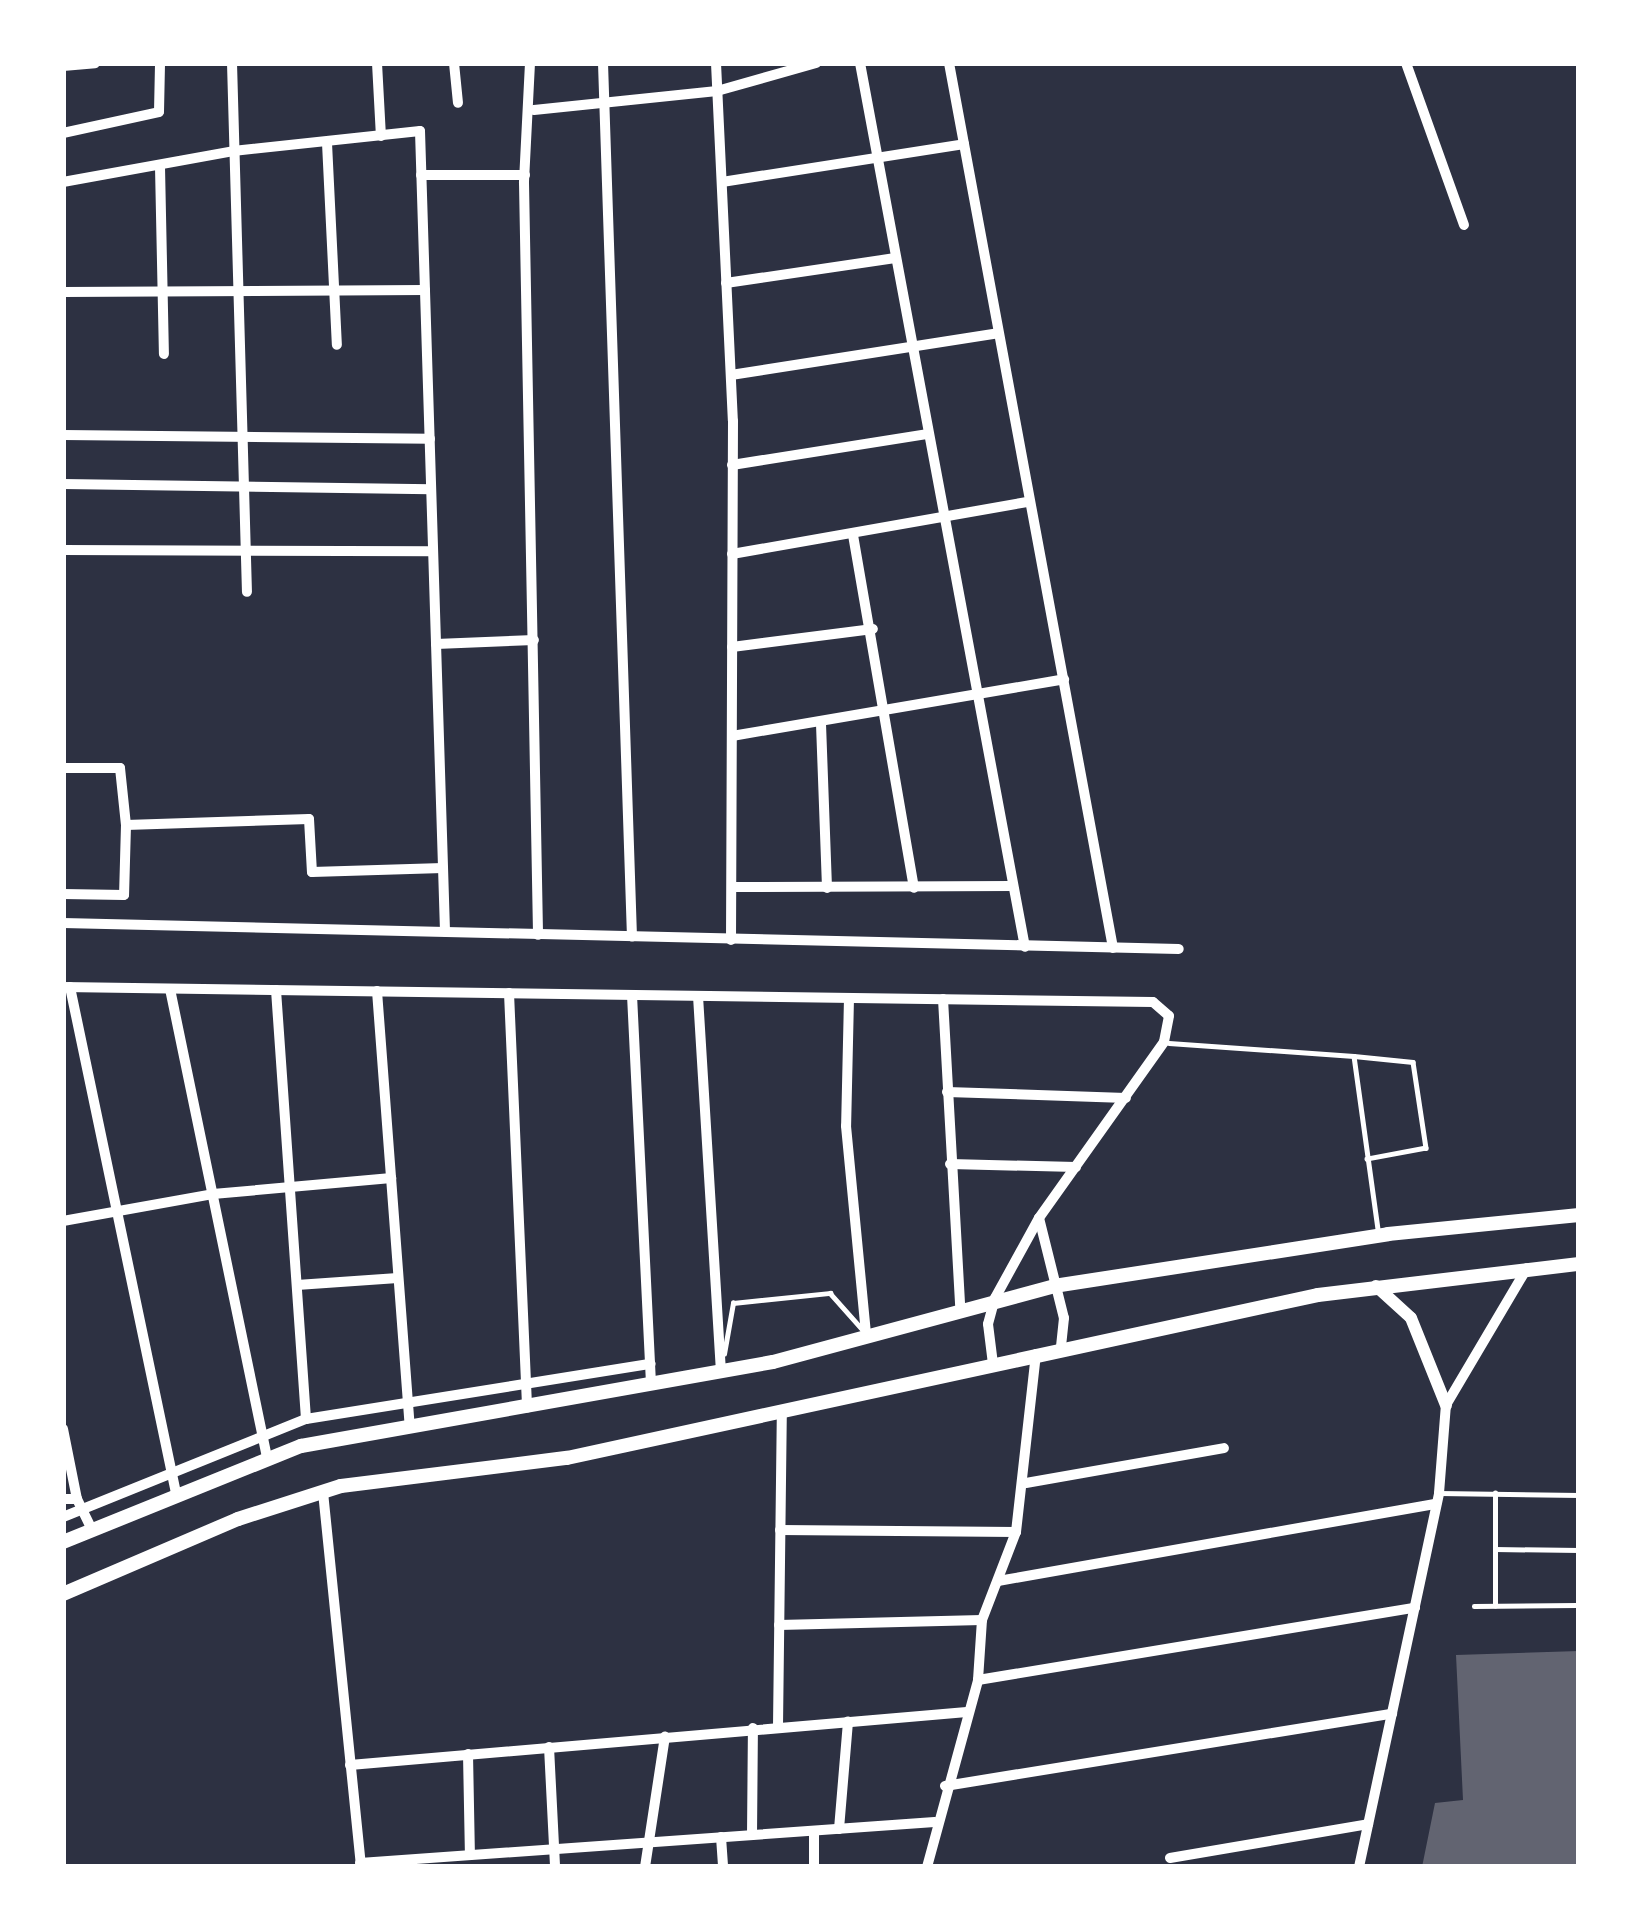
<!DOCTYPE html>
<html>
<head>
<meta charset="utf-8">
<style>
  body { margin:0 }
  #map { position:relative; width:1642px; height:1930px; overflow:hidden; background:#2d3142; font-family:Overpass,sans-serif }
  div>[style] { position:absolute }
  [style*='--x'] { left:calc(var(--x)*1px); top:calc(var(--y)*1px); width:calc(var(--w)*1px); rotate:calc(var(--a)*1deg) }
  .building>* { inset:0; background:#626471 }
  .service>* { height:4.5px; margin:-2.25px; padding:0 2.25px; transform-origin:2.25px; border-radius:2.25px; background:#fff }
  .minor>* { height:10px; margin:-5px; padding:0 5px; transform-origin:5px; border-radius:5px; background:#fff }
  .tertiary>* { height:12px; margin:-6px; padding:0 6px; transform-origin:6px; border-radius:6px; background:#fff }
  .secondary>* { height:14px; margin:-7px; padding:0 7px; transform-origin:7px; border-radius:7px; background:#fff }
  span { translate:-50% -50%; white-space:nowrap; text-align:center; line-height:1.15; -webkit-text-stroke:12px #fff; paint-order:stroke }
  .frame { position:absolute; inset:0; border:66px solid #fff; pointer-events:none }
</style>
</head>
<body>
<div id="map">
  <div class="building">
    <i style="clip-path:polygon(1579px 1651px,1579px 1867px,1422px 1867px,1435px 1803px,1463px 1800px,1456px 1655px)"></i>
  </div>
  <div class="service">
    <i style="--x:1169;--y:1043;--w:185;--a:4"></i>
    <i style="--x:1354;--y:1056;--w:176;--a:82.1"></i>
    <i style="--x:1354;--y:1056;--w:59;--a:5.8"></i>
    <i style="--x:1413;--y:1062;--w:87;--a:81.4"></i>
    <i style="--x:1426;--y:1148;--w:60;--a:169.4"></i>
    <i style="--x:724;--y:1354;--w:52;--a:-80"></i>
    <i style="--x:733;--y:1303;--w:98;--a:-5.9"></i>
    <i style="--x:830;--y:1293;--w:50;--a:48.3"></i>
    <i style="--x:1439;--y:1493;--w:140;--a:0.8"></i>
    <i style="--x:1495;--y:1549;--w:84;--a:0.7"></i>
    <i style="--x:1474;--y:1606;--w:103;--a:-0.6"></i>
    <i style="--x:1495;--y:1606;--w:113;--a:-90"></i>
  </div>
  <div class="minor">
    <i style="--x:232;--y:63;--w:529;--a:88.38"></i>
    <i style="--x:377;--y:63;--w:73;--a:86.9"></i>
    <i style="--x:454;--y:63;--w:40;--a:84.3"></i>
    <i style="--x:530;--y:63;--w:120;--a:92.9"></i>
    <i style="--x:524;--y:183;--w:752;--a:88.93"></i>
    <i style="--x:603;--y:63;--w:874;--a:88.1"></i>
    <i style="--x:716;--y:63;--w:358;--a:87.3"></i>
    <i style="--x:733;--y:421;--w:519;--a:90.22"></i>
    <i style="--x:860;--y:63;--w:899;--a:79.43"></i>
    <i style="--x:949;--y:63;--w:900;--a:79.5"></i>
    <i style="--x:1406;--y:63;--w:172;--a:70.3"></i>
    <i style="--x:63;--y:66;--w:32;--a:-5"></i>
    <i style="--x:534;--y:110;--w:184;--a:-5.9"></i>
    <i style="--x:717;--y:91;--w:103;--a:-15.8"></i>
    <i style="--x:63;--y:133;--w:98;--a:-12.3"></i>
    <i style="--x:159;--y:112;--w:49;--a:-88.8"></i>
    <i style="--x:327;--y:143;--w:202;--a:87.2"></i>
    <i style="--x:160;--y:167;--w:187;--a:88.8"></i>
    <i style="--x:421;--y:175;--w:104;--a:0"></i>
    <i style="--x:63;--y:182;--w:173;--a:-10.3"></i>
    <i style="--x:233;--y:151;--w:188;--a:-6.1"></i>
    <i style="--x:420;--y:131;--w:801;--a:88.21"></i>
    <i style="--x:722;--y:182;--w:245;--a:-8.9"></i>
    <i style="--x:726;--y:283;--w:171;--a:-8.4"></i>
    <i style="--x:63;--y:292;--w:362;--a:-0.3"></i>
    <i style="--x:731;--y:375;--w:270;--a:-8.9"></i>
    <i style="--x:63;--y:435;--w:367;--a:0.6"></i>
    <i style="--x:732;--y:465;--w:197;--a:-9"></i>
    <i style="--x:63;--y:484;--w:368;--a:0.8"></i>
    <i style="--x:853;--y:535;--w:358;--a:80.2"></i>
    <i style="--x:63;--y:550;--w:370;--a:0.2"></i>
    <i style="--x:732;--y:554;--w:301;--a:-10"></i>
    <i style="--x:436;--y:644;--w:98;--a:-2.3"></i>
    <i style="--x:732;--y:647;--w:142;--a:-7.3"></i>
    <i style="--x:821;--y:724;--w:164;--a:87.9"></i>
    <i style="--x:732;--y:736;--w:337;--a:-9.7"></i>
    <i style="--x:63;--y:768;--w:57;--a:0"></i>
    <i style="--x:120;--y:768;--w:57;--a:84"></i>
    <i style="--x:126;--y:825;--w:70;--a:91.6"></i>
    <i style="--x:124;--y:895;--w:61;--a:-179.1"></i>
    <i style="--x:126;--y:825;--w:183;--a:-1.9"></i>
    <i style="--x:309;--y:819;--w:53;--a:86.8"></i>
    <i style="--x:312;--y:872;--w:131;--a:-1.7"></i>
    <i style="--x:732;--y:887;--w:281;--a:-0.2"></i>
    <i style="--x:63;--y:923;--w:1116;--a:1.33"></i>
    <i style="--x:63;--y:987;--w:1090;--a:0.79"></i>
    <i style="--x:1153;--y:1002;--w:21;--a:41"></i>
    <i style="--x:1169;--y:1016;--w:26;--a:101"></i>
    <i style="--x:1164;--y:1042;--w:216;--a:125.4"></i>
    <i style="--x:1039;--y:1218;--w:91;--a:118.8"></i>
    <i style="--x:995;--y:1298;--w:27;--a:105"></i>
    <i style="--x:988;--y:1324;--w:40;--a:82.9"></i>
    <i style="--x:70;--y:987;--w:517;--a:78.17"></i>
    <i style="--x:170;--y:989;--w:480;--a:78.3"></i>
    <i style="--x:276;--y:990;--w:430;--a:86"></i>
    <i style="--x:377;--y:991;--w:438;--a:85.7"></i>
    <i style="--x:509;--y:993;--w:415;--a:87.5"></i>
    <i style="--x:632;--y:995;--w:389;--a:87.2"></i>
    <i style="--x:698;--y:996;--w:377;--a:86.5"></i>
    <i style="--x:849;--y:998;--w:128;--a:91.3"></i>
    <i style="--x:846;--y:1126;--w:209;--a:84.5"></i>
    <i style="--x:943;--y:999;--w:307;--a:86.8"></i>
    <i style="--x:947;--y:1092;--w:179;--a:1.9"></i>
    <i style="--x:950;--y:1164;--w:126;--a:1.4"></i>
    <i style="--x:1039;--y:1218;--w:103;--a:76"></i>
    <i style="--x:1064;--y:1318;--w:30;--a:96"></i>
    <i style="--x:63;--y:1221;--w:152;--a:-10.2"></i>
    <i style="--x:213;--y:1194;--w:179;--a:-5.1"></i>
    <i style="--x:297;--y:1285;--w:101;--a:-4"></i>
    <i style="--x:63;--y:1429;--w:71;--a:78.7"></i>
    <i style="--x:1026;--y:1483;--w:201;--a:-10"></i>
    <i style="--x:323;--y:1492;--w:375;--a:84.2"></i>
    <i style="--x:63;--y:1499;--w:14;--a:0"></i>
    <i style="--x:77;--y:1499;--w:34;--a:64"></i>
    <i style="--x:63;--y:1517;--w:262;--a:-22"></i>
    <i style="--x:306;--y:1419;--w:349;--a:-9.1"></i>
    <i style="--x:780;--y:1530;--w:236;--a:0.5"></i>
    <i style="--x:998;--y:1581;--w:445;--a:-10"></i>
    <i style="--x:779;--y:1625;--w:203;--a:-1.4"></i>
    <i style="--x:978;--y:1680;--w:443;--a:-9.4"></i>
    <i style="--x:778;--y:1726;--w:315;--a:-89.3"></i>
    <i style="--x:549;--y:1747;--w:120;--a:87.1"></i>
    <i style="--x:468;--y:1754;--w:101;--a:88.9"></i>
    <i style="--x:350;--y:1765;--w:619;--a:-4.91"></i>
    <i style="--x:945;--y:1786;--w:453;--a:-9.2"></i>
    <i style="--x:839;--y:1829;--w:108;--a:-85.2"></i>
    <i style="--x:814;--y:1831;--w:36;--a:90"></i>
    <i style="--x:752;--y:1835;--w:107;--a:-89.5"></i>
    <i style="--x:721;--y:1837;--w:30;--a:86"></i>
    <i style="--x:1170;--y:1858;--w:201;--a:-9.7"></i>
    <i style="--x:360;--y:1863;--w:576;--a:-4.08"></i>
    <i style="--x:645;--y:1867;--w:132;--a:-81.3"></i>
    <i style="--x:927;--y:1867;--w:194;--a:-74.7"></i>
    <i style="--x:978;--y:1680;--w:60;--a:-86.2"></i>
    <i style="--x:982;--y:1620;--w:94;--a:-68.9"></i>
    <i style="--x:1016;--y:1532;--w:179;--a:-83.6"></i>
    <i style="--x:1359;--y:1867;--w:382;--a:-77.9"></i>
    <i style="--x:1439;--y:1493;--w:88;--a:-85.5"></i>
    <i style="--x:1446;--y:1405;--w:159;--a:-59.4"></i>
  </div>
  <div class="tertiary">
    <i style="--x:1376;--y:1286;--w:47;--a:42.4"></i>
    <i style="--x:1411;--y:1318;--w:94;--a:68.1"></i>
  </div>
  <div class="secondary">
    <i style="--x:63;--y:1542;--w:257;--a:-22"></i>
    <i style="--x:301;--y:1446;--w:479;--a:-10.1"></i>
    <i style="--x:773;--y:1362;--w:291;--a:-15.1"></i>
    <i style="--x:1054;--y:1286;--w:338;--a:-8.8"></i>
    <i style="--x:1388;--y:1234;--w:192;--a:-5.7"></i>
    <i style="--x:63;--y:1594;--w:190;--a:-23.2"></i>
    <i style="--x:238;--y:1519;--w:108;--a:-17.8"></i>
    <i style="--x:341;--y:1486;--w:228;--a:-7.1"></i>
    <i style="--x:567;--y:1458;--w:768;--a:-12.25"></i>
    <i style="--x:1318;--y:1295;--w:263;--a:-6.8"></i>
  </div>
  <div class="frame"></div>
</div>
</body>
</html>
